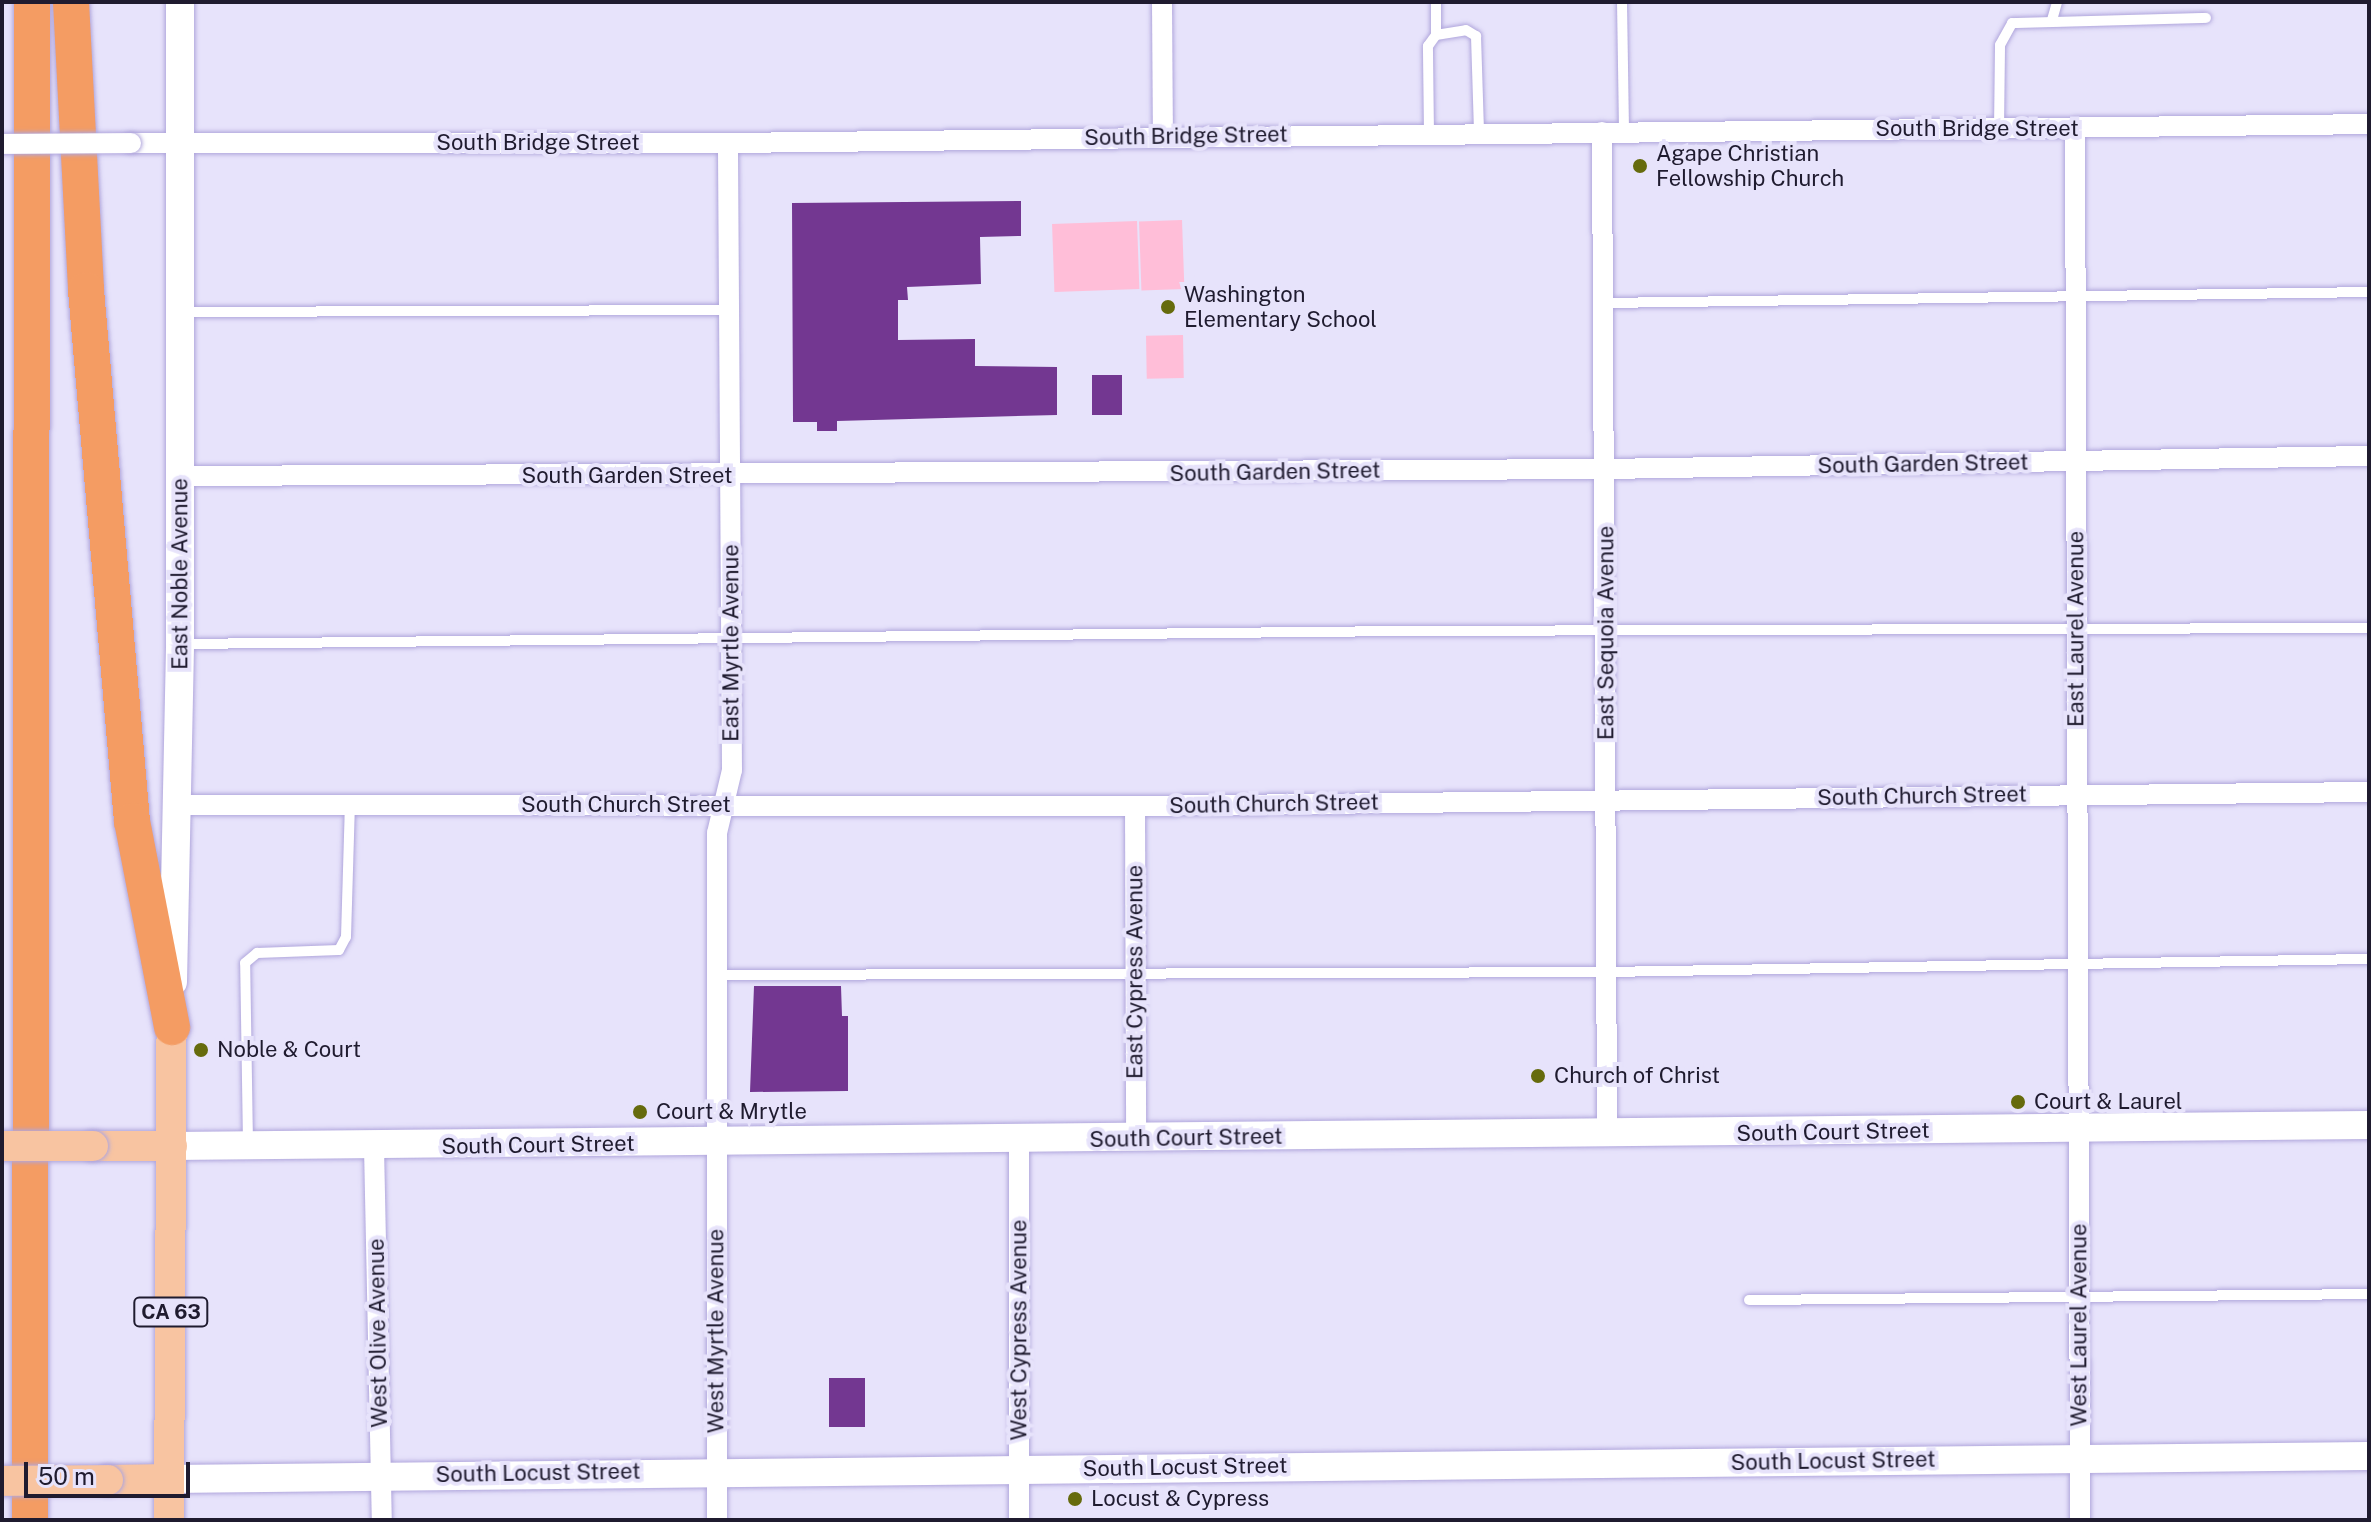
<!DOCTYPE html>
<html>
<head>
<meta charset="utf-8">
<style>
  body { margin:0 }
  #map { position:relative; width:2371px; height:1522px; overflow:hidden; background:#e7e3fb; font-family:"Public Sans",sans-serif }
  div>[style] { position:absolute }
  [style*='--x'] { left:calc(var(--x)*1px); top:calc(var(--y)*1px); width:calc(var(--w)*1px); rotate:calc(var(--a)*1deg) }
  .green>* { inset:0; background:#ffbed8; transform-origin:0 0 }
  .building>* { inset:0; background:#733791; transform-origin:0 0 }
  .roads { filter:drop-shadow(0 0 2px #b0a6dc) drop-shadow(0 0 2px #b0a6dc) }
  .lane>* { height:10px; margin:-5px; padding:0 5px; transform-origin:5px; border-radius:5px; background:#fff }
  .street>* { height:20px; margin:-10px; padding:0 10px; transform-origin:10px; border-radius:10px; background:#fff }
  .secondary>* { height:28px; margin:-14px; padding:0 14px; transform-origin:14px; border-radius:14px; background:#fff }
  .primary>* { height:30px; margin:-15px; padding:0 15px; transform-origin:15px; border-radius:15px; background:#f8c4a1 }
  .highway>* { height:36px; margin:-18px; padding:0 18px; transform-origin:18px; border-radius:18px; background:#f49c63 }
  .bridges { filter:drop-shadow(0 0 2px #b0a6dc) drop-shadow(0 0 2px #b0a6dc) }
  .street-bridge>* { height:20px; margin:-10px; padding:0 10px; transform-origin:10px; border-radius:10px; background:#fff }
  .primary-bridge>* { height:30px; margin:-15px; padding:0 15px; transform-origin:15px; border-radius:15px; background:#f8c4a1 }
  .dots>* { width:22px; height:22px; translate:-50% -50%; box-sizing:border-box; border:4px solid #e7e3fb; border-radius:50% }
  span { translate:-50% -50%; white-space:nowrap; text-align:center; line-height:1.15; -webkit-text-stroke:8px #e7e3fb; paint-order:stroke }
  .shield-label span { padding:2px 6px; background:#e7e3fb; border:2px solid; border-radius:6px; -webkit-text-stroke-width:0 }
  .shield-label { font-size:20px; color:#1f1b2f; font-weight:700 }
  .street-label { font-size:22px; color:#1f1b2f }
  .poi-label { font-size:22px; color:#1f1b2f }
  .left { translate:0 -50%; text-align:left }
  .frame { position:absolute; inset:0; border:4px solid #1f1b2f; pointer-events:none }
  .scale { position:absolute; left:24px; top:1462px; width:166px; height:36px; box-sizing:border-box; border:4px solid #1f1b2f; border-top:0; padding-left:10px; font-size:24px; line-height:28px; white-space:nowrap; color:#1f1b2f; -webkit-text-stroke:6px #e7e3fb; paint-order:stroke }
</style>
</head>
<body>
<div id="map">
  <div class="green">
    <i style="left:1182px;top:220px;width:69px;height:43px;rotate:88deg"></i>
    <i style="left:1137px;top:221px;width:68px;height:85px;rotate:88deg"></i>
    <i style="left:1183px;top:335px;width:43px;height:37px;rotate:89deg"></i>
  </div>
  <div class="building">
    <i style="clip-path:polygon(1021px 201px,1021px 236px,980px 237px,981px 284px,907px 287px,908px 300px,898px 300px,898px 340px,975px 339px,975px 366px,1057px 367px,1057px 415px,837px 421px,837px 431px,817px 431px,817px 422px,793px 422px,792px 203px)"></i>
    <i style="left:1092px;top:375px;width:30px;height:40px"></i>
    <i style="clip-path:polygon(754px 986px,841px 986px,842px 1016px,848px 1016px,848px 1091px,750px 1092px)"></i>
    <i style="left:829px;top:1378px;width:36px;height:49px"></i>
  </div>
  <div class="roads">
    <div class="lane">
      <i style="--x:1436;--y:2;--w:33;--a:90"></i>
      <i style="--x:1622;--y:2;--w:130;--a:89.1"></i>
      <i style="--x:2052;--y:20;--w:19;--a:-74"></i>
      <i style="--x:1999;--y:129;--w:84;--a:-89.3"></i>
      <i style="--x:2000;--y:45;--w:25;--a:-61"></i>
      <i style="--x:2012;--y:23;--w:194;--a:-1.5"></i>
      <i style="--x:1429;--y:134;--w:88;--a:-90.7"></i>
      <i style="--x:1428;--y:46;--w:14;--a:-54"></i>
      <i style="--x:1436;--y:35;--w:30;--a:-9"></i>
      <i style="--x:1466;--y:30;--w:12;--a:31"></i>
      <i style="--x:1476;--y:36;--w:97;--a:88.2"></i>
      <i style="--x:1604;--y:303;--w:765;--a:-0.82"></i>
      <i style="--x:181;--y:312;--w:548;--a:-0.21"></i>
      <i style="--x:182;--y:644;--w:1214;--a:-0.61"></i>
      <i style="--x:1396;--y:631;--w:973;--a:-0.18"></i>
      <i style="--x:716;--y:975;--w:890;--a:-0.19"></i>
      <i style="--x:1606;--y:972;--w:763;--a:-0.98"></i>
      <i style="--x:248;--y:1144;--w:181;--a:-90.9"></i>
      <i style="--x:245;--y:963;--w:16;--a:-40"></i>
      <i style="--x:257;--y:953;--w:82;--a:-2.1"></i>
      <i style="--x:339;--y:950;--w:15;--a:-62"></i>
      <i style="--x:346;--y:937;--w:132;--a:-88.3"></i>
      <i style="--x:1749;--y:1300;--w:620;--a:-0.55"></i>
    </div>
    <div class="street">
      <i style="--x:1162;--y:2;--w:134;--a:89.6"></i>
      <i style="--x:2075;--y:128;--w:1392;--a:89.79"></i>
      <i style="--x:1602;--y:132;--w:1002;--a:89.71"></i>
      <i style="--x:131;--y:143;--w:597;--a:0"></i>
      <i style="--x:728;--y:143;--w:1641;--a:-0.66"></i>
      <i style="--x:180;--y:476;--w:1426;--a:-0.28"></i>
      <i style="--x:1606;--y:469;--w:763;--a:-0.98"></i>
      <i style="--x:178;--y:805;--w:957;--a:0.06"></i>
      <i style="--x:1135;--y:806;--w:1234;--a:-0.65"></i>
      <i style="--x:1135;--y:806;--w:332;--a:89.8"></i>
      <i style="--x:374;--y:1147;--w:373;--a:88.8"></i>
      <i style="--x:717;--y:1520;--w:687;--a:-90"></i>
      <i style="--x:717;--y:833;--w:65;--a:-76.6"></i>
      <i style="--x:732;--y:770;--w:627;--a:-90.37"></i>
      <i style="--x:1019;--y:1520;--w:380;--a:-90"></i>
    </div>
    <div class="secondary">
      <i style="--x:173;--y:982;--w:338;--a:-88.8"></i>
      <i style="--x:180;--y:644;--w:642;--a:-90"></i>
      <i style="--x:172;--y:1146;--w:2197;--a:-0.55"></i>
      <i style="--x:169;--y:1479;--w:2200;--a:-0.6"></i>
    </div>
    <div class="primary">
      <i style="--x:93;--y:1146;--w:79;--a:0"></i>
      <i style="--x:108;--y:1480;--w:61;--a:-0.9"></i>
      <i style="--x:169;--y:1520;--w:493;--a:-89.7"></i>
    </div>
    <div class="highway">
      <i style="--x:71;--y:2;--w:288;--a:87"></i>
      <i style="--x:86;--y:290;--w:533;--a:85.05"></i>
      <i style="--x:132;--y:821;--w:210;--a:79"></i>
      <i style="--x:30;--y:1520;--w:1518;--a:-89.92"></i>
    </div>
  </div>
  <div class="bridges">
    <div class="street-bridge">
      <i style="--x:2;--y:144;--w:129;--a:-0.4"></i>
    </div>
    <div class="primary-bridge">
      <i style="--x:2;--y:1146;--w:91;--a:0"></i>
      <i style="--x:2;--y:1481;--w:106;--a:-0.5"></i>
    </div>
  </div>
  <div class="dots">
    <i style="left:1640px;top:166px;background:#666b0d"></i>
    <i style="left:1168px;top:307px;background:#666b0d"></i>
    <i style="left:201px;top:1050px;background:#666b0d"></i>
    <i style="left:1538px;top:1076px;background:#666b0d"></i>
    <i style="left:2018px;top:1102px;background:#666b0d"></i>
    <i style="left:640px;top:1112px;background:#666b0d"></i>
    <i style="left:1075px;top:1499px;background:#666b0d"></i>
  </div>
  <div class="shield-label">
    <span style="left:171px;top:1312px">CA 63</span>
  </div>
  <div class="street-label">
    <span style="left:1977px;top:129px">South Bridge Street</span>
    <span style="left:1186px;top:136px;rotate:-1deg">South Bridge Street</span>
    <span style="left:538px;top:143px">South Bridge Street</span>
    <span style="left:1923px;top:464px;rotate:-1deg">South Garden Street</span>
    <span style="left:1275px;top:472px;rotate:-1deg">South Garden Street</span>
    <span style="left:627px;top:476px">South Garden Street</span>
    <span style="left:180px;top:574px;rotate:-90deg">East Noble Avenue</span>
    <span style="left:2076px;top:629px;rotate:-90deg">East Laurel Avenue</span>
    <span style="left:1606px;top:633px;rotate:-90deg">East Sequoia Avenue</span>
    <span style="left:731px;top:643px;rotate:-90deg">East Myrtle Avenue</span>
    <span style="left:1922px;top:796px;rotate:-1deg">South Church Street</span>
    <span style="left:1274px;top:804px;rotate:-1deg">South Church Street</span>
    <span style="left:626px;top:805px">South Church Street</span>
    <span style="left:1135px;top:972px;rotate:-90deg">East Cypress Avenue</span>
    <span style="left:1833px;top:1132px;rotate:-1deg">South Court Street</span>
    <span style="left:1186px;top:1138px;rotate:-1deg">South Court Street</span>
    <span style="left:538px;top:1145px;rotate:-1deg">South Court Street</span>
    <span style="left:2079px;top:1325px;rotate:-90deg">West Laurel Avenue</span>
    <span style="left:1019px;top:1330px;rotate:-90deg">West Cypress Avenue</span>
    <span style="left:716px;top:1331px;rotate:-90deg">West Myrtle Avenue</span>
    <span style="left:378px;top:1333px;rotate:-91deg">West Olive Avenue</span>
    <span style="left:1833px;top:1461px;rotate:-1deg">South Locust Street</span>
    <span style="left:1185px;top:1467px;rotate:-1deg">South Locust Street</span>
    <span style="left:538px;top:1473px;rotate:-1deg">South Locust Street</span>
  </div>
  <div class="poi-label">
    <span class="left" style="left:1656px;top:166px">Agape Christian<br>Fellowship Church</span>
    <span class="left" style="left:1184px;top:307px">Washington<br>Elementary School</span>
    <span class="left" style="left:217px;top:1050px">Noble &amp; Court</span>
    <span class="left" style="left:1554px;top:1076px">Church of Christ</span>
    <span class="left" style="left:2034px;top:1102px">Court &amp; Laurel</span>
    <span class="left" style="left:656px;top:1112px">Court &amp; Mrytle</span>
    <span class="left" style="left:1091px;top:1499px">Locust &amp; Cypress</span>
  </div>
  <div class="frame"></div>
  <div class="scale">50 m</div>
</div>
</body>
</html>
